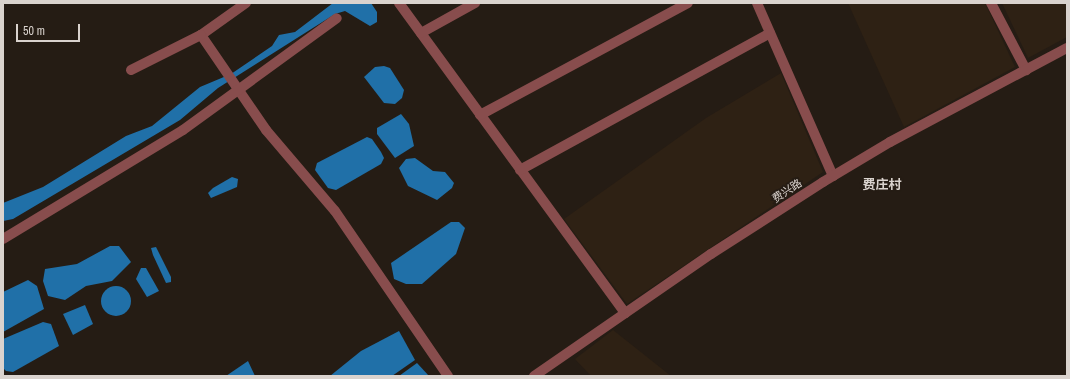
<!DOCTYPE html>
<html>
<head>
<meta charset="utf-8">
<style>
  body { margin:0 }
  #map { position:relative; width:1070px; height:379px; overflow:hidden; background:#251c14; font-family:"Archivo Narrow","Noto Sans SC",sans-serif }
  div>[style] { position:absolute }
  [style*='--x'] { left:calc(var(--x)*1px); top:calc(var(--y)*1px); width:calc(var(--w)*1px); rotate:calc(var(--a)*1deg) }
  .built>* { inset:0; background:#2e2114 }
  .water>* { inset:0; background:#2070a8 }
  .round { border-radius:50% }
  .minor>* { height:10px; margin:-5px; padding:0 5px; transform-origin:5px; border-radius:5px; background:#884d4d }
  span { translate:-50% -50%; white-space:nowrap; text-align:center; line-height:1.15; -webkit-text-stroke:3.5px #251c14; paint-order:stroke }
  .street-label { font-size:11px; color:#dad3ce }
  .quarter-label { font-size:13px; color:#dad3ce; font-weight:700 }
  .frame { position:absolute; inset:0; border:4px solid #dad3ce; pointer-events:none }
  .scale { position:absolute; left:16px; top:24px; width:64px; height:18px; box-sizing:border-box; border:2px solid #dad3ce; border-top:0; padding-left:5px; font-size:12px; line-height:14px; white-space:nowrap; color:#dad3ce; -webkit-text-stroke:3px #251c14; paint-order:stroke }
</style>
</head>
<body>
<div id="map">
  <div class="built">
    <i style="clip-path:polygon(848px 3px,985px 3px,1015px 67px,904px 127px)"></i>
    <i style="clip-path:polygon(1002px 3px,1067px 3px,1067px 37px,1028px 58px)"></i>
    <i style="clip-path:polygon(781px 73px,823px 172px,627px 304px,564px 219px,706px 118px)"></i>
    <i style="clip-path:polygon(613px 330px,671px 376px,591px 376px,575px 359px)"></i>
  </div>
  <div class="water">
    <i style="clip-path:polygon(333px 3px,371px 3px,377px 12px,377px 22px,370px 26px,345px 11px,335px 14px,218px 88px,180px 120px,13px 219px,3px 221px,3px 203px,43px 187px,126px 136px,152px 126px,200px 87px,231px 74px,272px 46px,279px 35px,295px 32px)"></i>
    <i style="clip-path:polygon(384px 66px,390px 68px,404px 90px,402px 98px,395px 104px,384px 103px,364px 77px,375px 67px)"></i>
    <i style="clip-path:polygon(401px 114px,409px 124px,414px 146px,395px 158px,377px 134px,377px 128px)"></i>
    <i style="clip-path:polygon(367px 137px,372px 139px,381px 152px,384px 158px,381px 164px,336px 190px,328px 188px,315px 170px,317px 163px)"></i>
    <i style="clip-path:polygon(415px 158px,433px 171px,445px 172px,454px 183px,452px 188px,437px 200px,408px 186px,399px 168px,406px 159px)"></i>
    <i style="clip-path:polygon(232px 177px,238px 179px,237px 187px,211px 198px,208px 193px,213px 188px)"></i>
    <i style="clip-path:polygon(451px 222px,459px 222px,465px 228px,456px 254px,422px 284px,406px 284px,394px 279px,391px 263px)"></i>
    <i style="clip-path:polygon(110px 246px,119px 246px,131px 262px,112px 281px,86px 286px,65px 300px,48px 296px,43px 281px,45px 269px,77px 264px)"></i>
    <i style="clip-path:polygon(156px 247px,171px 277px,171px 282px,166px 283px,153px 255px,151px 248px)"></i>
    <i style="clip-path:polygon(141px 268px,146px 268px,159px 291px,147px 297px,136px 279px)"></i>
    <i style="clip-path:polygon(28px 280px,37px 286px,44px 309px,3px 332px,3px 292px)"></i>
    <i class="round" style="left:101px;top:286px;width:30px;height:30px"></i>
    <i style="clip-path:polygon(85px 305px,93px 324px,73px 335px,63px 314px)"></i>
    <i style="clip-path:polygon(43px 322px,51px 324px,59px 346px,13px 372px,6px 371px,3px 368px,3px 339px)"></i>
    <i style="clip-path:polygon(399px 331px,415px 360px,392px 376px,330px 376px,361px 351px)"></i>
    <i style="clip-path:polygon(248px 361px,255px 376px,226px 376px)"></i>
    <i style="clip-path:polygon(417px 363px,429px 376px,399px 376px)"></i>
  </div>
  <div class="minor">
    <i style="--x:246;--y:3;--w:55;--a:144.6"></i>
    <i style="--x:201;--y:35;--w:115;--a:55.6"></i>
    <i style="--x:266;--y:130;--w:106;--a:49.6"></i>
    <i style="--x:335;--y:211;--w:200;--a:55.6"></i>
    <i style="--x:399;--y:3;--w:384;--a:53.9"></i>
    <i style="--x:757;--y:3;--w:189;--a:66.3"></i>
    <i style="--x:991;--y:3;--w:76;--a:62.4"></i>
    <i style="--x:421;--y:33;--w:62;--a:-29.1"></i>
    <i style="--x:131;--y:70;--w:78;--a:-26.6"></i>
    <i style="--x:480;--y:115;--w:236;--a:-28.3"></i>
    <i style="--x:520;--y:170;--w:285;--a:-28.7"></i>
    <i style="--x:3;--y:239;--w:210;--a:-31.2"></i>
    <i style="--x:183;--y:130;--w:190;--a:-36"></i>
    <i style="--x:534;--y:376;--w:215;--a:-34.6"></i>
    <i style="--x:711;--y:254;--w:133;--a:-32.7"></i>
    <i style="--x:823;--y:182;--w:78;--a:-30.8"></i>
    <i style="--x:890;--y:142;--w:200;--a:-28"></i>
  </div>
  <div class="street-label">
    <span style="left:787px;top:191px;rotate:-33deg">费兴路</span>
  </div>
  <div class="quarter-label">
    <span style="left:882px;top:185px">费庄村</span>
  </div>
  <div class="frame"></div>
  <div class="scale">50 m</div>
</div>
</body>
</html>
